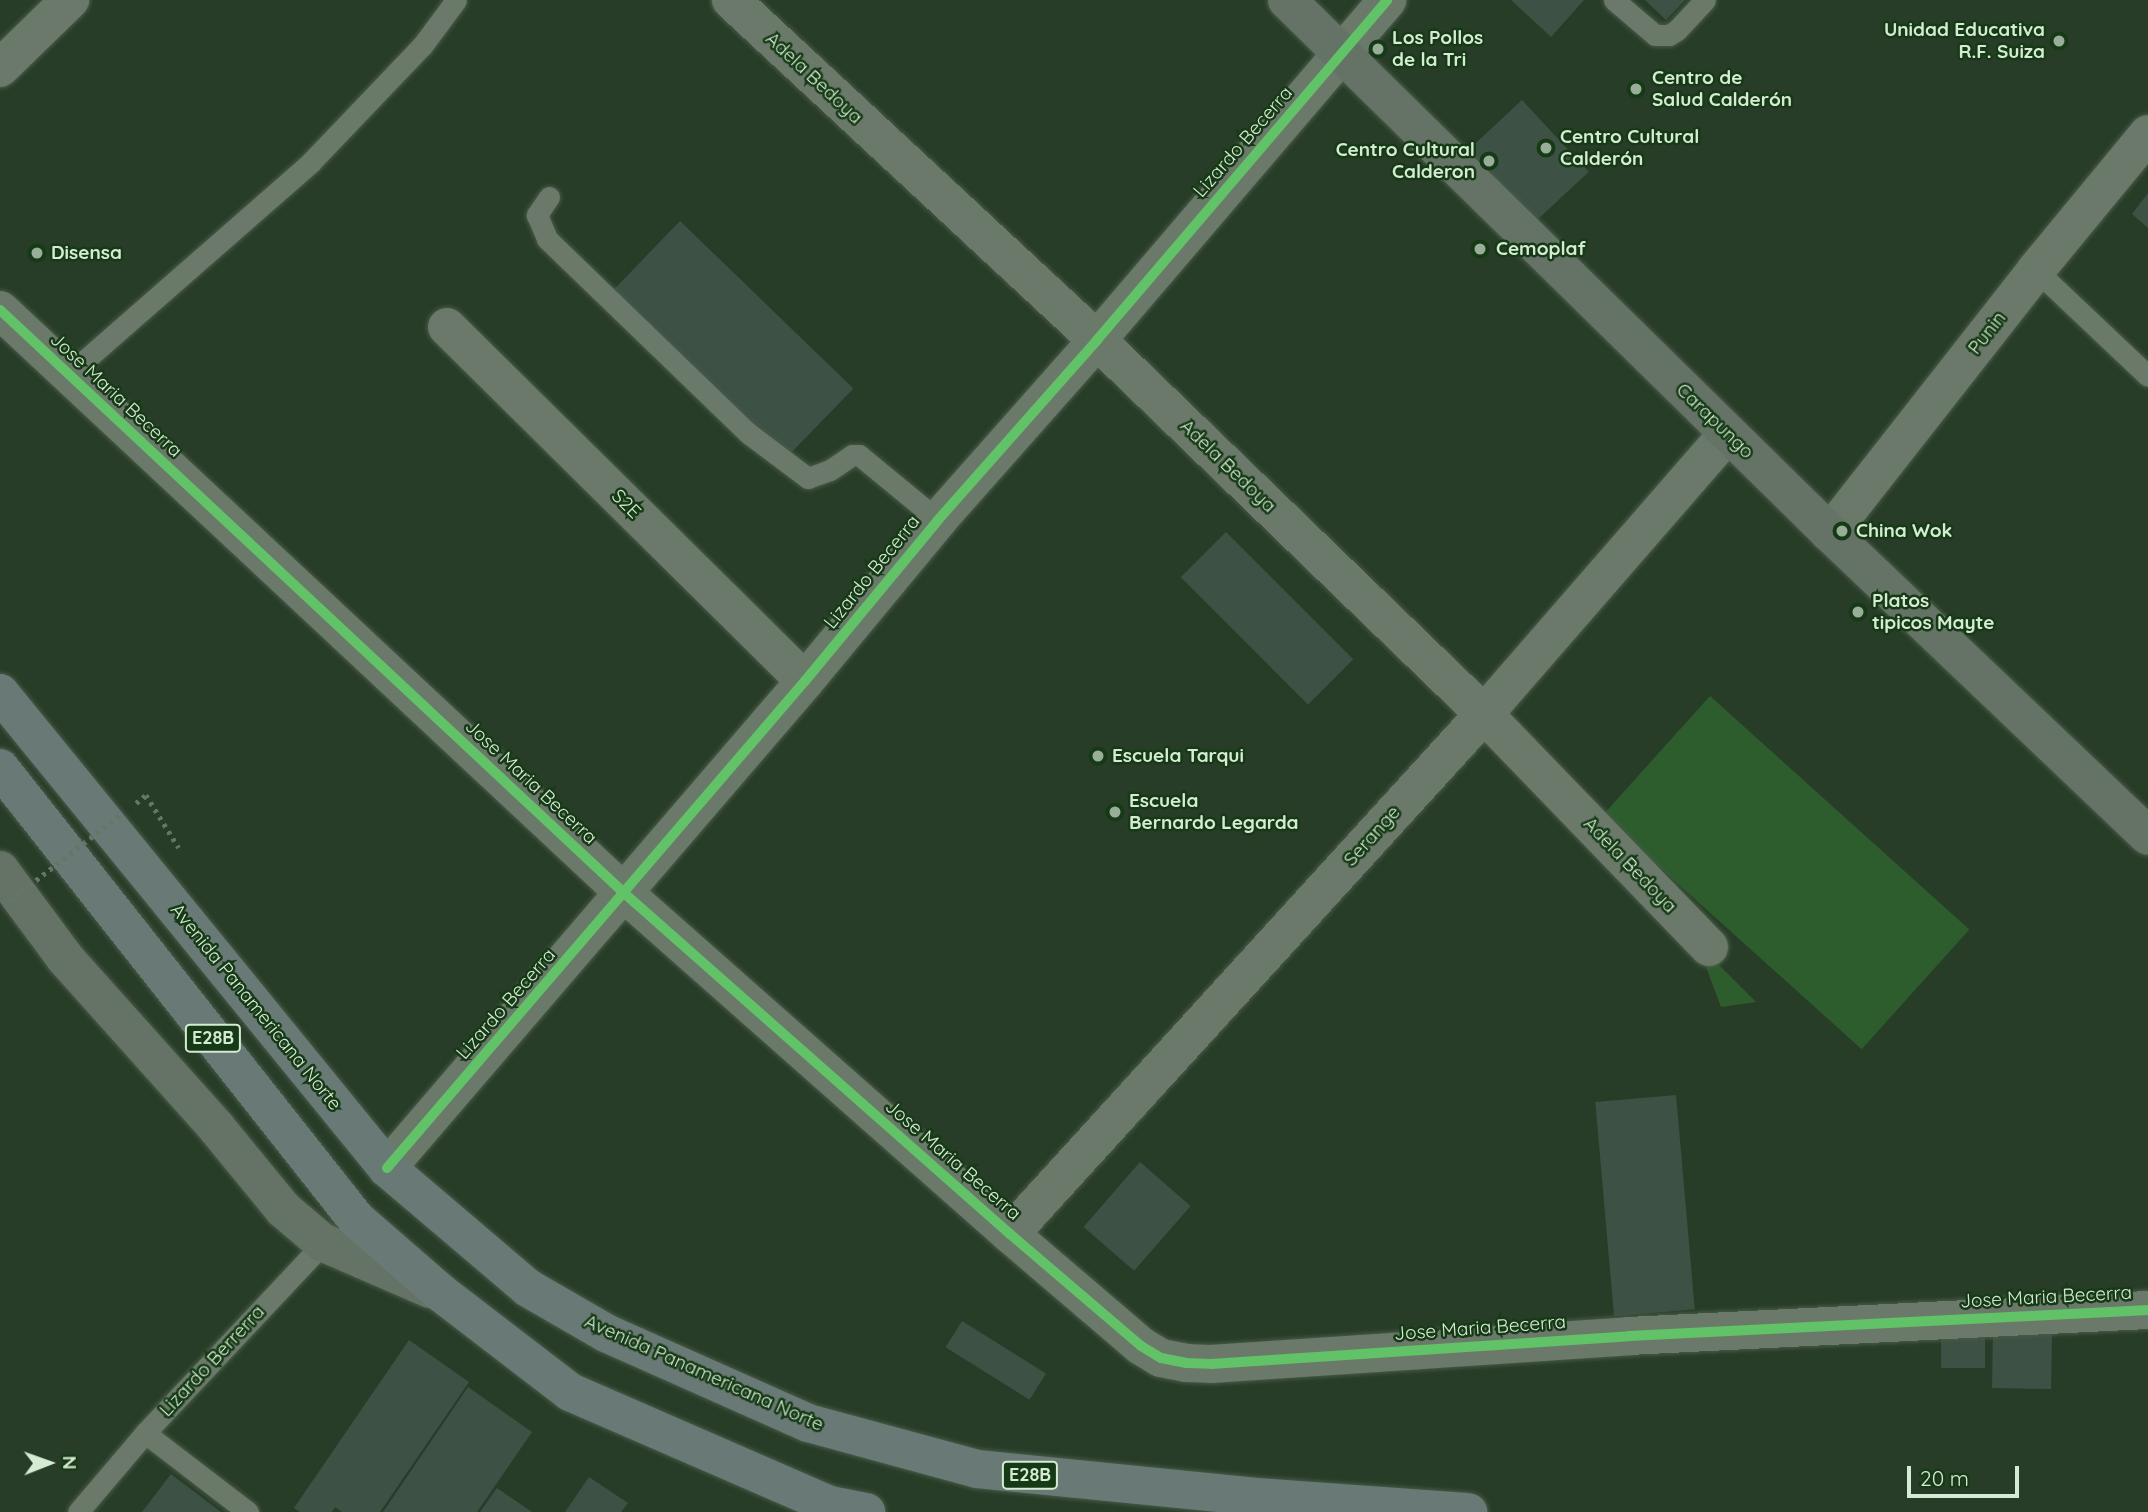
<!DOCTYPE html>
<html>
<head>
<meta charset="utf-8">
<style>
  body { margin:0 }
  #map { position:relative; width:2148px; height:1512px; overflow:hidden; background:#283d28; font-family:Quicksand,sans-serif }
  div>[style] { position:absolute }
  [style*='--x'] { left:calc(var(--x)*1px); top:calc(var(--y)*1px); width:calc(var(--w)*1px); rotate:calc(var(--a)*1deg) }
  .green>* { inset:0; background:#2d5d2d; transform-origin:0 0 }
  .building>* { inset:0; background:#3d5244; transform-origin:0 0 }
  .path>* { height:4.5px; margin-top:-2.25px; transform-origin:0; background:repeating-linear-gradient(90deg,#677566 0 3.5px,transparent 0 8.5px) }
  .roads { filter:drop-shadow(0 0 2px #485a48) drop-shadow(0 0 2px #485a48) }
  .lane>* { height:21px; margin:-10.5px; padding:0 10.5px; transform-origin:10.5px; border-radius:10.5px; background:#6a7969 }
  .street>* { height:38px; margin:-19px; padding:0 19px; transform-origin:19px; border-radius:19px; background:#6a7969 }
  .secondary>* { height:38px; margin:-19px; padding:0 19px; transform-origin:19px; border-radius:19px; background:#647366 }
  .highway>* { height:38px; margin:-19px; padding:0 19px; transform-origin:19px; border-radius:19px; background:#697975 }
  .path-bridge>* { height:4.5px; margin-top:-2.25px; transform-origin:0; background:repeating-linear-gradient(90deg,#677566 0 3.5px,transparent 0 8.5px) }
  .cycleway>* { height:10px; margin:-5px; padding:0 5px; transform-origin:5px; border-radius:5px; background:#61c268 }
  .dots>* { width:19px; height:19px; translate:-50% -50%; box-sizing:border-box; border:4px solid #163a16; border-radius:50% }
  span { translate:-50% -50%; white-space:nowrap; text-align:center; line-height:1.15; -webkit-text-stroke:5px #163a16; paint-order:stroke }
  .shield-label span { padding:2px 5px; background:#163a16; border:2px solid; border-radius:5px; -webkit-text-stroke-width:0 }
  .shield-label { font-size:18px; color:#d6ebd4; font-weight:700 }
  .poi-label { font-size:19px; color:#d6ebd4; font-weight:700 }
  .right { translate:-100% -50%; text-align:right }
  .left { translate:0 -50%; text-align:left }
  .street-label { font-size:19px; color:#d6ebd4 }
  .north { position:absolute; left:14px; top:1428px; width:70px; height:70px; -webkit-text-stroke:5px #163a16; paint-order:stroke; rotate:89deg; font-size:19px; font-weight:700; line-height:28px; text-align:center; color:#d6ebd4 }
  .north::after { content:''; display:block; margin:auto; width:24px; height:32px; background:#d6ebd4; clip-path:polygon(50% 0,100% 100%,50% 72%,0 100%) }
  .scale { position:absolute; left:1907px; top:1466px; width:112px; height:32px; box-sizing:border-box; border:4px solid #d6ebd4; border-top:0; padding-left:9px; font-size:21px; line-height:24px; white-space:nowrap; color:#d6ebd4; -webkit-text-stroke:5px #163a16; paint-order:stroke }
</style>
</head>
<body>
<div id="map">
  <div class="green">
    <i style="left:1710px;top:696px;width:349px;height:161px;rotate:42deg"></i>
    <i style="clip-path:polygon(1708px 954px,1756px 1002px,1721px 1007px,1706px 967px)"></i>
  </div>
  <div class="building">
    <i style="clip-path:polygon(1511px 0,1584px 0,1551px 37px)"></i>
    <i style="clip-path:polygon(1645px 0,1685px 0,1666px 20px)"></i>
    <i style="left:1522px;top:100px;width:98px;height:73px;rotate:47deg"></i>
    <i style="clip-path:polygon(2148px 193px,2148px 228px,2132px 214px)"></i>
    <i style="left:680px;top:221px;width:241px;height:100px;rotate:44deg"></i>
    <i style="left:1226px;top:532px;width:180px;height:64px;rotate:45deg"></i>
    <i style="left:1676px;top:1095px;width:215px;height:81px;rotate:85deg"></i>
    <i style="left:1140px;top:1162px;width:67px;height:86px;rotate:41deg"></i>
    <i style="left:962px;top:1321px;width:99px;height:31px;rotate:32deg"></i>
    <i style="left:1941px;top:1333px;width:44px;height:35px"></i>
    <i style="left:1993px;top:1333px;width:59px;height:55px;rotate:1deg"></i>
    <i style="clip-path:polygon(409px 1340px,469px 1382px,380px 1512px,342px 1512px,335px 1507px,332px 1512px,300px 1512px,294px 1508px)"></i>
    <i style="clip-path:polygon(468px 1387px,532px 1432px,477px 1512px,383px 1512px)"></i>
    <i style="clip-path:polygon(171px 1474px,221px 1512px,142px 1512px)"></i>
    <i style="clip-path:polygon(589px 1477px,628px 1503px,621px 1512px,565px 1512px)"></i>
    <i style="clip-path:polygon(497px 1488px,532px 1512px,480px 1512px)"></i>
  </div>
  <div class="path">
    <i style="--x:136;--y:803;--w:13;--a:-39"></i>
    <i style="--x:146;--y:795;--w:62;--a:58.1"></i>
  </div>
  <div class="roads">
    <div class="lane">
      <i style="--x:1614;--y:0;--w:54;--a:40.5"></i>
      <i style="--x:1655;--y:35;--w:14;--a:0"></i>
      <i style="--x:1669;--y:35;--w:9;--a:-32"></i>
      <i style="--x:1677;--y:30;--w:41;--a:-47"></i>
      <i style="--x:549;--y:197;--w:22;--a:124"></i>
      <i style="--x:537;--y:215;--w:26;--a:67"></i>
      <i style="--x:547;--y:239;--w:279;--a:44"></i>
      <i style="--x:748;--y:433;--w:75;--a:36.9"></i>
      <i style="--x:808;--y:478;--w:23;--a:-20"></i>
      <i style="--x:830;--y:470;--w:27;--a:-34"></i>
      <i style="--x:852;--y:455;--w:7;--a:0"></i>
      <i style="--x:859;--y:455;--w:102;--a:39.4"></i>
      <i style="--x:2036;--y:270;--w:154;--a:43.4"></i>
      <i style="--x:68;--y:375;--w:323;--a:-41.2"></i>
      <i style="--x:311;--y:162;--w:161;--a:-46.3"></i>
      <i style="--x:422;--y:46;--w:57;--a:-53.5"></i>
      <i style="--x:145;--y:1433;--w:130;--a:37.5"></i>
      <i style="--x:78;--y:1512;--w:104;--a:-49.7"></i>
      <i style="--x:145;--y:1433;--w:267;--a:-46.8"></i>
    </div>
    <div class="street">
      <i style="--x:731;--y:0;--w:500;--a:42.9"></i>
      <i style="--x:1097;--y:340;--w:538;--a:44.02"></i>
      <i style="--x:1484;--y:714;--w:324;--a:46"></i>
      <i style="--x:0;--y:68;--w:98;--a:-44.2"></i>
      <i style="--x:0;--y:310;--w:854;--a:43.05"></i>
      <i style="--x:624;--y:893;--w:515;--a:41.46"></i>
      <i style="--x:1010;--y:1234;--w:172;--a:40.5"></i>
      <i style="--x:1141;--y:1346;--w:23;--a:31"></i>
      <i style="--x:1161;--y:1358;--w:25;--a:11"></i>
      <i style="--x:1186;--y:1363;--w:25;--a:2"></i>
      <i style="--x:1211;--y:1364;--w:419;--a:-3.8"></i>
      <i style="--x:1629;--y:1336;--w:520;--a:-2.87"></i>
      <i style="--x:447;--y:327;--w:503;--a:44.68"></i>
      <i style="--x:1830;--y:533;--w:334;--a:-51.9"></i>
      <i style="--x:2036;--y:270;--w:176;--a:-50.5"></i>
      <i style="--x:387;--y:1168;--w:642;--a:-49.36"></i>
      <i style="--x:805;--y:681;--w:209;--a:-50.4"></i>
      <i style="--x:938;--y:520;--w:240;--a:-48.5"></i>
      <i style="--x:1097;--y:340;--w:447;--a:-49.5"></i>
      <i style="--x:1010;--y:1234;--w:704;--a:-47.65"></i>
      <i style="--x:1484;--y:714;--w:372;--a:-49"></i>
    </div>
    <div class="secondary">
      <i style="--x:1287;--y:0;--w:761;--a:44.47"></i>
      <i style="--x:1830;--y:533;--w:439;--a:43.6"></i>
      <i style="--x:0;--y:870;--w:109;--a:53.5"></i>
      <i style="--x:65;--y:958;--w:227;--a:48.2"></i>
      <i style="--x:216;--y:1127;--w:106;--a:50.7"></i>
      <i style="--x:283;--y:1209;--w:51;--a:40.2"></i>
      <i style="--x:322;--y:1242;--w:118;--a:23.5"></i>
    </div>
    <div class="highway">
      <i style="--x:0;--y:693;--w:613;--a:50.83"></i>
      <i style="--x:387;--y:1168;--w:185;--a:40.4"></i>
      <i style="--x:528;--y:1288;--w:90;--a:30"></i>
      <i style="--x:606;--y:1333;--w:221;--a:24"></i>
      <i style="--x:808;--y:1423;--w:175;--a:15.2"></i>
      <i style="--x:977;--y:1469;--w:281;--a:5.7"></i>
      <i style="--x:1257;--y:1497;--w:212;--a:4.1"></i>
      <i style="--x:0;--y:768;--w:575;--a:51.71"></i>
      <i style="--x:356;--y:1219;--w:113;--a:41"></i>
      <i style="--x:441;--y:1293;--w:163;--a:37.5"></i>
      <i style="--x:570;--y:1392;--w:283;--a:23.5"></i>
      <i style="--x:830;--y:1505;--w:37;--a:11"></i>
    </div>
  </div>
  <div class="path-bridge">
    <i style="--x:9;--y:901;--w:142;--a:-37.8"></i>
  </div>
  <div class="cycleway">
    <i style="--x:0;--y:310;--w:854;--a:43.05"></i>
    <i style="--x:624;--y:893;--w:515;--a:41.46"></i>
    <i style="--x:1010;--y:1234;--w:172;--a:40.5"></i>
    <i style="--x:1141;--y:1346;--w:23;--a:31"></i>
    <i style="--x:1161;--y:1358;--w:25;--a:11"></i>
    <i style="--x:1186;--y:1363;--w:25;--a:2"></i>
    <i style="--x:1211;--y:1364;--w:419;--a:-3.8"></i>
    <i style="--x:1629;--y:1336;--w:520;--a:-2.87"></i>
    <i style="--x:387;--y:1168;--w:642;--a:-49.36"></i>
    <i style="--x:805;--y:681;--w:209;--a:-50.4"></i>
    <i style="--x:938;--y:520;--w:240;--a:-48.5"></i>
    <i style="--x:1097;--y:340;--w:447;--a:-49.5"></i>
  </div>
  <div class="dots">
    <i style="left:2059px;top:41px;background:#99ae98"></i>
    <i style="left:1378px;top:49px;background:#99ae98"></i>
    <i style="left:1636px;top:89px;background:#99ae98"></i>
    <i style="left:1546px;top:148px;background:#99ae98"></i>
    <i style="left:1489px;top:161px;background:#99ae98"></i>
    <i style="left:1480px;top:249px;background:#99ae98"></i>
    <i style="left:37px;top:253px;background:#99ae98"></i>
    <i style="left:1842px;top:531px;background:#99ae98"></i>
    <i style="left:1858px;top:612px;background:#99ae98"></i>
    <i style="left:1098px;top:756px;background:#99ae98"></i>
    <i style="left:1115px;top:812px;background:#99ae98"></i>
  </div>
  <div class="shield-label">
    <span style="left:213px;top:1038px">E28B</span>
    <span style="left:1030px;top:1475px">E28B</span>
  </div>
  <div class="poi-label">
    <span class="right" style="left:2045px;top:41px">Unidad Educativa<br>R.F. Suiza</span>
    <span class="left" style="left:1392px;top:49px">Los Pollos<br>de la Tri</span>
    <span class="left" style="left:1652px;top:89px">Centro de<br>Salud Calderón</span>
    <span class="left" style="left:1560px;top:148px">Centro Cultural<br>Calderón</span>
    <span class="right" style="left:1475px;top:161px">Centro Cultural<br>Calderon</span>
    <span class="left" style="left:1496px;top:249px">Cemoplaf</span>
    <span class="left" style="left:51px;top:253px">Disensa</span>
    <span class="left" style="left:1856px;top:531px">China Wok</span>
    <span class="left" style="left:1872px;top:612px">Platos<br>tipicos Mayte</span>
    <span class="left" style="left:1112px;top:756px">Escuela Tarqui</span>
    <span class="left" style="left:1129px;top:812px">Escuela<br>Bernardo Legarda</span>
  </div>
  <div class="street-label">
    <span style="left:814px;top:78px;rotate:43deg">Adela Bedoya</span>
    <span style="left:1243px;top:142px;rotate:-49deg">Lizardo Becerra</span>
    <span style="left:1987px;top:333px;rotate:-52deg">Punin</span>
    <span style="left:116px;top:395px;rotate:43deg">Jose Maria Becerra</span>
    <span style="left:1715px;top:421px;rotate:44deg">Carapungo</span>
    <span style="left:1228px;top:466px;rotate:44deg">Adela Bedoya</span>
    <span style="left:626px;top:504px;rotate:45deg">S2E</span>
    <span style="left:872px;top:572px;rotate:-51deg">Lizardo Becerra</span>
    <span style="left:531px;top:782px;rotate:43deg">Jose Maria Becerra</span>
    <span style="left:1372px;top:836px;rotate:-48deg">Serange</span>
    <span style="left:1630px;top:865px;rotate:46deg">Adela Bedoya</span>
    <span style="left:506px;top:1004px;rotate:-49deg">Lizardo Becerra</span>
    <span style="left:256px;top:1007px;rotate:51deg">Avenida Panamericana Norte</span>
    <span style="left:953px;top:1160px;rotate:41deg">Jose Maria Becerra</span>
    <span style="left:2046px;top:1297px;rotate:-3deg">Jose Maria Becerra</span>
    <span style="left:1480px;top:1328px;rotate:-4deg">Jose Maria Becerra</span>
    <span style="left:212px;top:1361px;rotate:-47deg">Lizardo Berrerra</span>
    <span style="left:704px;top:1373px;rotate:24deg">Avenida Panamericana Norte</span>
  </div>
  <div class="north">N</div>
  <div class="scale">20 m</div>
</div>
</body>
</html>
